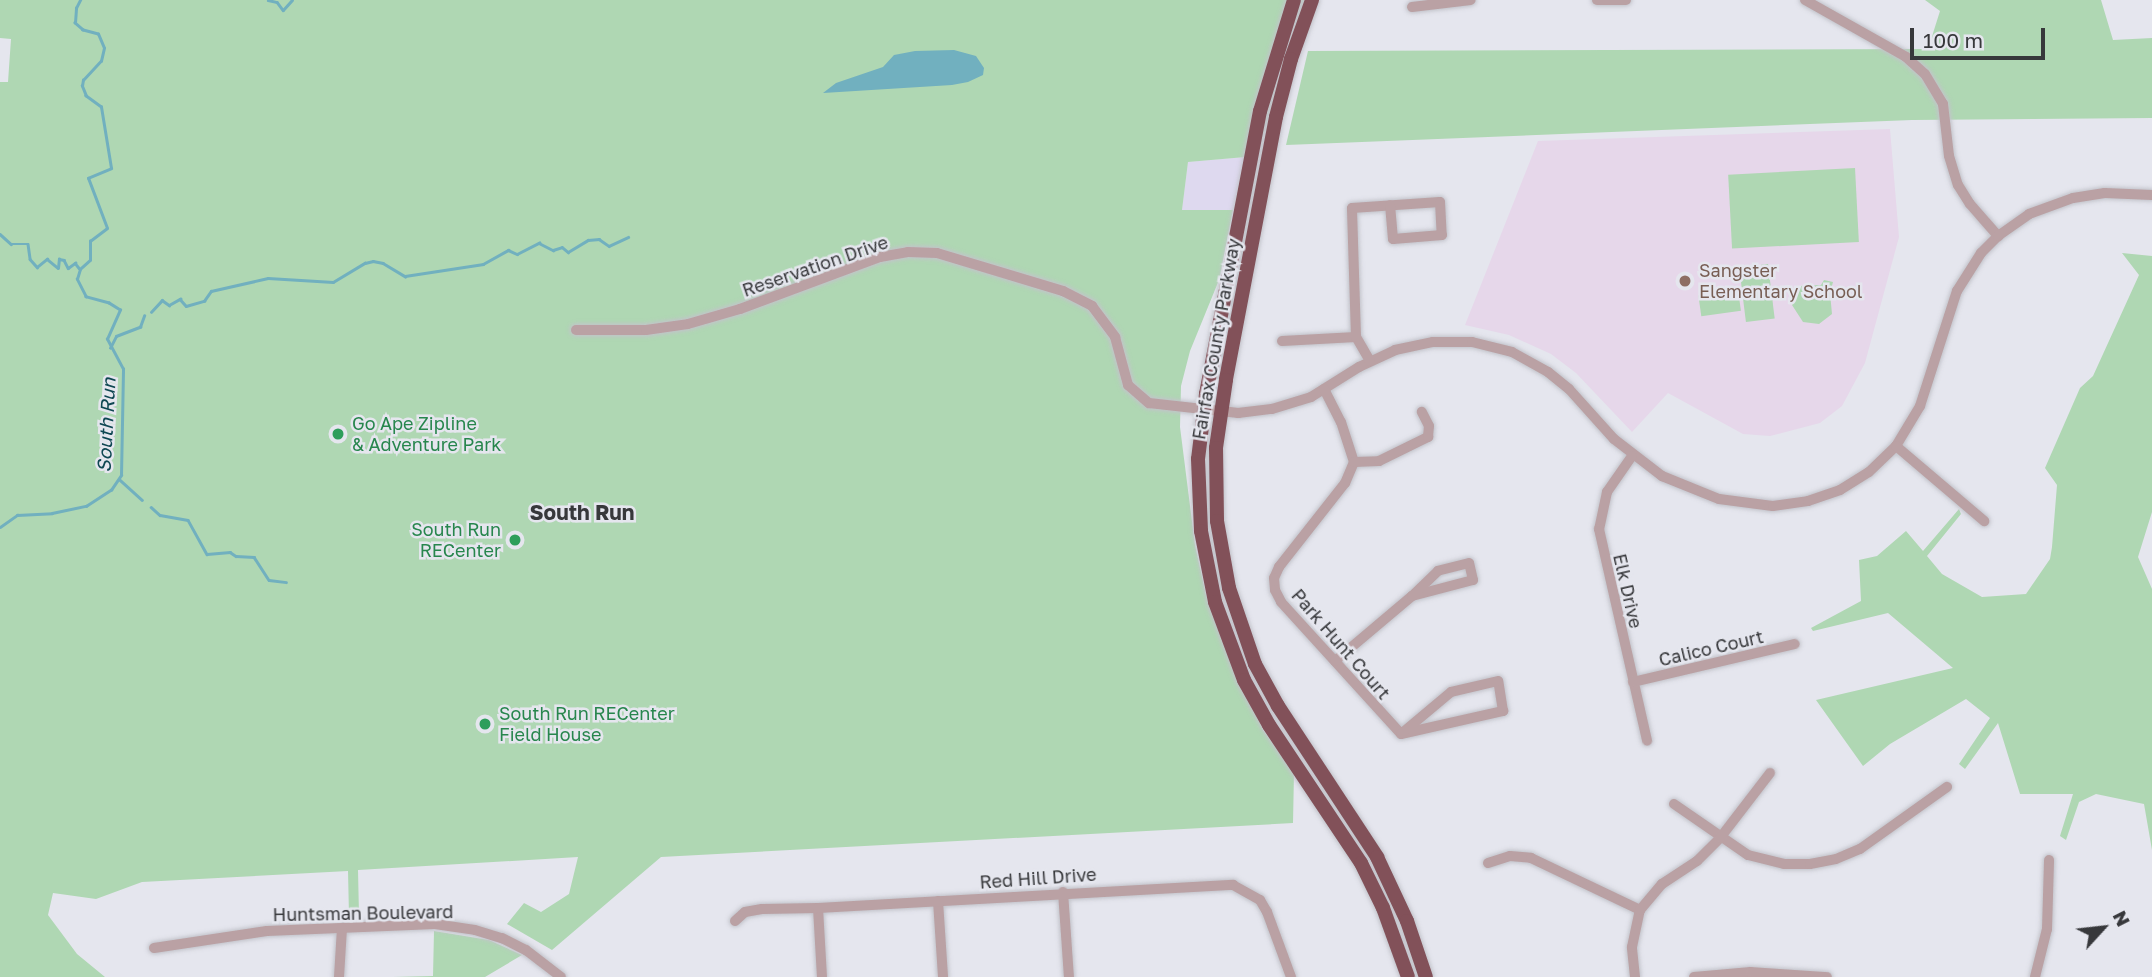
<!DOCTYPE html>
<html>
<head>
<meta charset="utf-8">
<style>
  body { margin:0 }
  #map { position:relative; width:2152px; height:977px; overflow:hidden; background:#e5e6ee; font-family:"Golos Text",sans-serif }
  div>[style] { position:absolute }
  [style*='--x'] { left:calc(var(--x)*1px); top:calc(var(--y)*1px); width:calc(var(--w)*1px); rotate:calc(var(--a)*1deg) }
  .industrial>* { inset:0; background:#ded9ef }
  .education>* { inset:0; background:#e6d7ea }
  .green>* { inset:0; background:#afd7b3; transform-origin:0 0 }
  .water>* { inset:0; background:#71b0bf }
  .stream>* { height:2.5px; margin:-1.25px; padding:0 1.25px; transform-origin:1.25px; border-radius:1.25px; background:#71b0bf }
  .roads { filter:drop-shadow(0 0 2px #c2c3ca) drop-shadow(0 0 2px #c2c3ca) }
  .minor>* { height:10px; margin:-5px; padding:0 5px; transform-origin:5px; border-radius:5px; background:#baa1a4 }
  .highway>* { height:14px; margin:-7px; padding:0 7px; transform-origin:7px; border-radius:7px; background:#825159 }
  .dots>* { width:19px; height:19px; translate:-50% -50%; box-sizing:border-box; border:4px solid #e5e6ee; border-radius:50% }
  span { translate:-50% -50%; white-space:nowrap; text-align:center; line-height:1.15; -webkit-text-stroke:5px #e5e6ee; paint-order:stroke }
  .street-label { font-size:18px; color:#37383b }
  .education-label { font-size:18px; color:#785e54 }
  .left { translate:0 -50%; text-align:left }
  .leisure-label { font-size:18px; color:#27864d }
  .right { translate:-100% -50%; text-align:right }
  .water-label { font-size:19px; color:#0e4752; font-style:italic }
  .quarter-label { font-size:21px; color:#37383b; font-weight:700 }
  .north { position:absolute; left:2068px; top:893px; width:70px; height:70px; -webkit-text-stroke:5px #e5e6ee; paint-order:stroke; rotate:63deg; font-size:19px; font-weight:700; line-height:28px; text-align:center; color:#37383b }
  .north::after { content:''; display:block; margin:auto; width:24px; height:32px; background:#37383b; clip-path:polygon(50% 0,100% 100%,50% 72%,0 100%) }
  .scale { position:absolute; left:1910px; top:28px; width:135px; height:32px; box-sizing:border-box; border:4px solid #37383b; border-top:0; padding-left:9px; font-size:21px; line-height:24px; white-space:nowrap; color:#37383b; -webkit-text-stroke:5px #e5e6ee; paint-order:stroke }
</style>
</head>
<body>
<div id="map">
  <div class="industrial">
    <i style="clip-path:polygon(1245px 157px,1233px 210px,1182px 210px,1188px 162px)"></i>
  </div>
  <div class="education">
    <i style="clip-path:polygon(1890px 129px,1899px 237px,1865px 363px,1842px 406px,1820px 423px,1770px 436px,1743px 434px,1668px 393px,1632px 432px,1576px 373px,1551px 354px,1509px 335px,1465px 325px,1538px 141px)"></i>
  </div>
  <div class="green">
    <i style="clip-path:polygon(0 0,1312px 0,1290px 43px,1257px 156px,1188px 162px,1182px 210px,1233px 210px,1219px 280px,1190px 351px,1181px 386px,1180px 427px,1195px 545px,1206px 595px,1230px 659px,1263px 730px,1294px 773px,1293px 823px,661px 857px,552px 950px,507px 924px,524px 903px,541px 912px,569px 894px,578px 857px,358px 870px,359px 915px,349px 916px,348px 871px,142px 882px,96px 899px,53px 893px,48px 915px,77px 954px,105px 977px,0 977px,0 82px,8px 82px,11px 39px,0 38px)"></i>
    <i style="clip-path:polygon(1925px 0,2101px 0,2113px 40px,2152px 38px,2152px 118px,1912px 120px,1286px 145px,1308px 51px,1928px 49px,1940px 11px)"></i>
    <i style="left:1855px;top:168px;width:74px;height:127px;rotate:87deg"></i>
    <i style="clip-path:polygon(2122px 253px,2152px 256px,2152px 512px,2138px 557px,2152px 589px,2152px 850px,2144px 804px,2096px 794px,2079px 802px,2066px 840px,2060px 836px,2073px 794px,2020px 794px,1998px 723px,1965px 769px,1959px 764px,1990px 718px,1966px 699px,1890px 744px,1863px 766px,1816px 700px,1953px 668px,1888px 613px,1813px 631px,1811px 628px,1861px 601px,1859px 560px,1877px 556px,1906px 531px,1923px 551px,1959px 509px,1961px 514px,1927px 556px,1942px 574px,1982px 597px,2026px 594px,2050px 559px,2052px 547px,2057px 485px,2045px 468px,2080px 388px,2093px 376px,2139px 275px)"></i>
    <i style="left:1768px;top:264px;width:55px;height:29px;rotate:83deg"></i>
    <i style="clip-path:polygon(1824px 280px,1833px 282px,1830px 293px,1832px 314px,1819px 324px,1803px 322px,1792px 305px,1793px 293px,1799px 286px,1821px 285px)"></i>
    <i style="left:1738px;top:290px;width:21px;height:40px;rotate:82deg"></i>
    <i style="clip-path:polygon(434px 931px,489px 940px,522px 955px,485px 977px,393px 977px,433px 976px)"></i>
  </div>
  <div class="water">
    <i style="clip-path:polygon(954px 50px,976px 56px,984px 68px,983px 75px,968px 82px,952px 85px,823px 93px,836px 83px,883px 67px,894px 55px,915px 51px)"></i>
  </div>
  <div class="stream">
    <i style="--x:268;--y:0;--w:9;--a:13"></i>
    <i style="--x:277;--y:2;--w:10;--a:53"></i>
    <i style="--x:283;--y:10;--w:13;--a:-48"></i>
    <i style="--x:0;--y:234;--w:15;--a:42"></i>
    <i style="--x:11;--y:244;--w:17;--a:0"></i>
    <i style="--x:28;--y:244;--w:15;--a:82"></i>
    <i style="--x:30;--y:259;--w:11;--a:49"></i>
    <i style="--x:37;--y:267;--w:13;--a:-39"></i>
    <i style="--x:47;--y:259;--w:14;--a:39"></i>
    <i style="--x:58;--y:268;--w:9;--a:-84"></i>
    <i style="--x:59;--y:259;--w:5;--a:11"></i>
    <i style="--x:64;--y:260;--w:9;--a:63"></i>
    <i style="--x:68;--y:268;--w:9;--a:-36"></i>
    <i style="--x:75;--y:263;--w:6;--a:51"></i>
    <i style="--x:151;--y:312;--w:16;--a:-47"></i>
    <i style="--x:162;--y:300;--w:9;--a:36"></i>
    <i style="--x:169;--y:305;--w:13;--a:-29"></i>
    <i style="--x:180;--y:299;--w:9;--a:49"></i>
    <i style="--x:186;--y:306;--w:19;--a:-16"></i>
    <i style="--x:204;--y:301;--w:12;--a:-55"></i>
    <i style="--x:211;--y:291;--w:58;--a:-12.8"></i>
    <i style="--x:268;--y:278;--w:65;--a:3.5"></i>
    <i style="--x:333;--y:282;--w:37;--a:-31"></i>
    <i style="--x:365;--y:263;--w:8;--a:-14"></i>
    <i style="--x:373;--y:261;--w:10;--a:11"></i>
    <i style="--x:383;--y:263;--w:26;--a:31"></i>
    <i style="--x:405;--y:276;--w:79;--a:-8.7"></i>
    <i style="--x:483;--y:264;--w:29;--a:-29"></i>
    <i style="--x:508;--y:250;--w:10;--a:24"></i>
    <i style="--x:517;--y:254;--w:25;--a:-27"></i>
    <i style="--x:539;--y:243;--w:16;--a:27"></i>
    <i style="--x:553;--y:250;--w:9;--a:-18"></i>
    <i style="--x:562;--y:247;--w:8;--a:40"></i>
    <i style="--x:568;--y:252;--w:23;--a:-31"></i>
    <i style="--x:588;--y:240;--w:11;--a:-5"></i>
    <i style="--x:599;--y:239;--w:12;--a:35"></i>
    <i style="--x:609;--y:246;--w:21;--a:-25"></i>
    <i style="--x:110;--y:348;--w:13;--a:-63"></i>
    <i style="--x:116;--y:336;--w:26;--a:-21"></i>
    <i style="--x:140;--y:327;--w:12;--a:-70"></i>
    <i style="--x:119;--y:479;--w:31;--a:42"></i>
    <i style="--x:151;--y:507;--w:12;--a:42"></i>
    <i style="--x:160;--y:515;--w:28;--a:10"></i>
    <i style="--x:188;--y:520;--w:39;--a:61"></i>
    <i style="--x:207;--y:554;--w:23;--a:-5"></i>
    <i style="--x:230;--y:552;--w:7;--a:34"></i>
    <i style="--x:236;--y:556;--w:18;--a:3"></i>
    <i style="--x:254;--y:557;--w:27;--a:57"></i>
    <i style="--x:269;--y:580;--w:17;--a:7"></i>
    <i style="--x:0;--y:527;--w:21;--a:-35"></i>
    <i style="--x:17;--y:515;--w:35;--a:-3"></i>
    <i style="--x:52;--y:513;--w:35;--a:-12"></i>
    <i style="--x:86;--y:506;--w:30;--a:-33"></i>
    <i style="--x:111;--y:490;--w:18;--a:-56"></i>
    <i style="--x:121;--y:475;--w:106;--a:-88.9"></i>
    <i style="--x:123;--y:369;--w:34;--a:-118"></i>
    <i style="--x:107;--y:339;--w:32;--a:-66"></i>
    <i style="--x:120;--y:310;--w:13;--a:-148"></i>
    <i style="--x:109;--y:303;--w:24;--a:-165"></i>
    <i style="--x:86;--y:297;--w:20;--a:-117"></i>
    <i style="--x:77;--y:279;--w:10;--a:-73"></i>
    <i style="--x:80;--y:269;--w:13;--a:-42"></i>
    <i style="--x:90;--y:260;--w:19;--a:-90"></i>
    <i style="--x:90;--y:241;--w:21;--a:-37"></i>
    <i style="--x:107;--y:228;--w:53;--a:-110.8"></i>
    <i style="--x:88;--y:178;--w:25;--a:-23"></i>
    <i style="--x:111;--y:168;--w:62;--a:-99.3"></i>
    <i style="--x:101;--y:107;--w:19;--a:-144"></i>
    <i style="--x:86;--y:96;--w:11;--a:-112"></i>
    <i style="--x:82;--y:86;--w:6;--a:-81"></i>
    <i style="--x:83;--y:80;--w:26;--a:-47"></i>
    <i style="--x:101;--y:61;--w:13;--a:-77"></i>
    <i style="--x:104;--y:48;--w:15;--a:-113"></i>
    <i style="--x:98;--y:34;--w:16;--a:-165"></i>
    <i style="--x:83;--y:30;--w:11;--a:-139"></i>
    <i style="--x:75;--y:23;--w:15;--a:-86"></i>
    <i style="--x:76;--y:8;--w:9;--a:-63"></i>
  </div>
  <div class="roads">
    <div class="minor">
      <i style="--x:1597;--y:0;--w:29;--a:0"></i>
      <i style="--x:1805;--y:0;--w:116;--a:29.4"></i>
      <i style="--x:1906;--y:57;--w:25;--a:42"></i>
      <i style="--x:1925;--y:74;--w:35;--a:59"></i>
      <i style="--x:1943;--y:104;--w:52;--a:83.4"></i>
      <i style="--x:1949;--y:156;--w:30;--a:73"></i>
      <i style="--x:1958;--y:185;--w:22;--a:58"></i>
      <i style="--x:1970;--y:204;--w:43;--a:48.8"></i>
      <i style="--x:1412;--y:7;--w:59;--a:-6.8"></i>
      <i style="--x:576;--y:330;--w:70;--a:0"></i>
      <i style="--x:646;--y:330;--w:42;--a:-8.1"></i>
      <i style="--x:688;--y:324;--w:54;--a:-16.1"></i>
      <i style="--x:740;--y:309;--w:149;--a:-20.4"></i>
      <i style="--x:880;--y:257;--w:28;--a:-10"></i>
      <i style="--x:908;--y:252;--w:29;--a:2"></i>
      <i style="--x:937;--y:253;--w:132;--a:16.8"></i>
      <i style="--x:1063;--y:291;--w:33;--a:27"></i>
      <i style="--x:1092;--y:306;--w:39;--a:53"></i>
      <i style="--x:1115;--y:337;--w:50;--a:74.8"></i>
      <i style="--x:1128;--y:385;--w:28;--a:41"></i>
      <i style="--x:1149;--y:403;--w:90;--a:6.4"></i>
      <i style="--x:1238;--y:413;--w:34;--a:-7"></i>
      <i style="--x:1272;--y:409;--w:41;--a:-17.1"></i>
      <i style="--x:1311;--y:397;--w:57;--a:-32"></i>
      <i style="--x:1359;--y:367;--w:40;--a:-25"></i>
      <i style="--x:1395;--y:350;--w:39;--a:-12"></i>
      <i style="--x:1433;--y:342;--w:39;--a:0"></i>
      <i style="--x:1472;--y:342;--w:41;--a:14"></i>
      <i style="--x:1512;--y:352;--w:41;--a:29.1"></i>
      <i style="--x:1548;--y:372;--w:27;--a:39"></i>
      <i style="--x:1569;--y:389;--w:67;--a:48"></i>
      <i style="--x:1614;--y:439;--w:61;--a:37.6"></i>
      <i style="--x:1662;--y:476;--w:61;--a:22"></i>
      <i style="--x:1719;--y:499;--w:54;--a:7.4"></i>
      <i style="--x:1773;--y:506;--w:35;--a:-8"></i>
      <i style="--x:1808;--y:501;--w:34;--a:-19"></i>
      <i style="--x:1840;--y:490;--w:34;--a:-32"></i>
      <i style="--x:1869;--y:472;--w:37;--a:-44"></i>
      <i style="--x:1896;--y:446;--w:47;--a:-59"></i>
      <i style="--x:1920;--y:406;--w:121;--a:-72.2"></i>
      <i style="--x:1957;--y:291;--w:45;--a:-57.7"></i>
      <i style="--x:1981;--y:253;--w:24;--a:-45"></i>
      <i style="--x:1998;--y:236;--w:38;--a:-35"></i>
      <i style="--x:2029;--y:214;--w:47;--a:-20"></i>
      <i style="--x:2073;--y:198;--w:32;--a:-9"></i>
      <i style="--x:2105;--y:193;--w:47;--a:2.4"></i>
      <i style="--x:1282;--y:341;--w:74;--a:-3.1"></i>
      <i style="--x:1370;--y:361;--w:28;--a:-120"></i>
      <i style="--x:1356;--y:337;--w:129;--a:-91.8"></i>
      <i style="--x:1352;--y:208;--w:88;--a:-3.9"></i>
      <i style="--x:1440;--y:202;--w:33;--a:87"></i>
      <i style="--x:1442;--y:235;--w:49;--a:175.3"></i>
      <i style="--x:1393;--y:239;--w:34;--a:-95"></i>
      <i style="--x:1324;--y:389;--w:37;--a:63"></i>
      <i style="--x:1341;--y:422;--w:42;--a:72"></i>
      <i style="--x:1354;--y:462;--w:23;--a:113"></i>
      <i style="--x:1345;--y:483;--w:107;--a:128.2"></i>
      <i style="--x:1279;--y:567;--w:12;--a:114"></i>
      <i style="--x:1274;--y:578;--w:12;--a:85"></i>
      <i style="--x:1275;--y:590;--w:13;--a:63"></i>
      <i style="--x:1281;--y:602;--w:178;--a:47.7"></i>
      <i style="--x:1401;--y:734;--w:105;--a:-12.7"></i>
      <i style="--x:1503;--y:711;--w:30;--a:-99"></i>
      <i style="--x:1498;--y:681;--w:48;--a:166.8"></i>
      <i style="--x:1451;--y:692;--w:65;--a:140"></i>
      <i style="--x:1896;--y:446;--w:116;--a:40.4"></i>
      <i style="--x:1632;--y:456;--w:44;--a:124.8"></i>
      <i style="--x:1607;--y:492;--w:38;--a:102"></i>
      <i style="--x:1599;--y:529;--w:217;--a:77.2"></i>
      <i style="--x:1354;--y:462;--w:25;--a:-2"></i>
      <i style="--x:1379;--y:461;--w:55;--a:-26.1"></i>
      <i style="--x:1428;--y:437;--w:11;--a:-85"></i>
      <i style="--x:1429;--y:426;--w:16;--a:-117"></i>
      <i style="--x:1335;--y:661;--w:101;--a:-40.2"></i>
      <i style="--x:1412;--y:596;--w:63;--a:-14.7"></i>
      <i style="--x:1473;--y:580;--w:17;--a:-103"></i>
      <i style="--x:1469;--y:563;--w:32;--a:166"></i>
      <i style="--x:1438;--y:571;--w:36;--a:136"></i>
      <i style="--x:1633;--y:682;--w:166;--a:-13.2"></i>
      <i style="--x:1674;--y:804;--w:90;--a:34.6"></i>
      <i style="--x:1748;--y:855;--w:37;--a:14"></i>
      <i style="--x:1784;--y:864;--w:26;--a:0"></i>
      <i style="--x:1810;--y:864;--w:26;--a:-11"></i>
      <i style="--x:1836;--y:859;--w:26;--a:-23"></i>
      <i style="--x:1860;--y:849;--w:107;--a:-35.5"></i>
      <i style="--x:1488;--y:863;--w:23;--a:-18"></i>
      <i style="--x:1510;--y:856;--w:21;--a:5"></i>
      <i style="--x:1531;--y:858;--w:121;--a:25.5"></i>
      <i style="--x:1063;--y:892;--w:85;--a:86"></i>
      <i style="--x:938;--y:901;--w:76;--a:86.2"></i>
      <i style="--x:818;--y:908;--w:69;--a:86.7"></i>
      <i style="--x:735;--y:921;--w:13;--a:-42"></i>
      <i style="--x:745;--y:912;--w:17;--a:-10"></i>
      <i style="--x:762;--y:909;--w:56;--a:-1"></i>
      <i style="--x:818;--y:908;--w:416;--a:-3.2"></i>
      <i style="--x:1233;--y:885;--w:31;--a:29"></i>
      <i style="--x:1260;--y:900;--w:14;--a:60"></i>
      <i style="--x:1267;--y:912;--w:69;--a:69.7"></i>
      <i style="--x:154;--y:948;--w:114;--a:-8.6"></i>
      <i style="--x:267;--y:931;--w:168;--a:-2.4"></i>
      <i style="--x:435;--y:924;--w:40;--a:8.5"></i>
      <i style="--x:475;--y:930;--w:28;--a:17"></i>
      <i style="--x:502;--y:938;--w:27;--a:27"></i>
      <i style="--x:526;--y:950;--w:44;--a:37.6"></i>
      <i style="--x:339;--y:977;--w:49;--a:-86.5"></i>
      <i style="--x:1635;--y:977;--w:30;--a:-96"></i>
      <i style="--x:1632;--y:947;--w:38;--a:-78"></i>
      <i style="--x:1640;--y:910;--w:34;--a:-50"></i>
      <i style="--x:1662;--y:884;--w:42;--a:-33.3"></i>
      <i style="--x:1697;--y:861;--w:33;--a:-45"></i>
      <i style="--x:1720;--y:838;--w:82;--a:-52.4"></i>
      <i style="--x:1694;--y:977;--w:57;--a:-5"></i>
      <i style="--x:1751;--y:972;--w:76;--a:3.8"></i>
      <i style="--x:2035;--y:977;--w:49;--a:-76"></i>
      <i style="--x:2047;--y:929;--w:69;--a:-88.3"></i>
    </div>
    <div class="highway">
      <i style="--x:1294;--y:0;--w:116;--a:107"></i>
      <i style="--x:1260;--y:111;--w:288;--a:100.8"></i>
      <i style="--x:1206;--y:394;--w:65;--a:97"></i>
      <i style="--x:1198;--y:459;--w:72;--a:87.6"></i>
      <i style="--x:1201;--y:531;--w:72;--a:78.8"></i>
      <i style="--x:1215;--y:602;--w:83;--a:69.6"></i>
      <i style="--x:1244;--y:680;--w:51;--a:60.9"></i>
      <i style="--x:1269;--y:725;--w:166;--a:56.3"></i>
      <i style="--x:1361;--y:863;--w:50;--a:63.9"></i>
      <i style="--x:1383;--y:908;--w:73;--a:70.1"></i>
      <i style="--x:1312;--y:0;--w:63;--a:109.6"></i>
      <i style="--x:1291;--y:59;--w:60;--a:104.5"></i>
      <i style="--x:1276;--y:117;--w:268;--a:100.8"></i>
      <i style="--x:1226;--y:380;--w:69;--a:98.4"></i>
      <i style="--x:1216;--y:448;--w:73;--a:89.2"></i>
      <i style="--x:1217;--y:521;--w:68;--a:79.8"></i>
      <i style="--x:1229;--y:588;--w:80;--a:71.1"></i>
      <i style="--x:1255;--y:664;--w:48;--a:61.3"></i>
      <i style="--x:1278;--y:706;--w:181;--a:56.7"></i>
      <i style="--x:1377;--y:857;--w:71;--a:64.9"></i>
      <i style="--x:1407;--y:921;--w:59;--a:71.3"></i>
    </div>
  </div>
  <div class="dots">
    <i style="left:1685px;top:281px;background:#8d6e63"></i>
    <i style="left:338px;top:434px;background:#2e9e5b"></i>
    <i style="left:515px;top:540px;background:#2e9e5b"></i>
    <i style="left:485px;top:724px;background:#2e9e5b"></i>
  </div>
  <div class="street-label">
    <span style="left:815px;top:266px;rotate:-19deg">Reservation Drive</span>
    <span style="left:1216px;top:339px;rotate:-80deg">Fairfax County Parkway</span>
    <span style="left:1628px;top:591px;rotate:77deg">Elk Drive</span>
    <span style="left:1341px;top:644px;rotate:49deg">Park Hunt Court</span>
    <span style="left:1711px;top:648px;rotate:-13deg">Calico Court</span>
    <span style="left:1038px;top:878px;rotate:-4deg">Red Hill Drive</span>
    <span style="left:363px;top:913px;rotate:-1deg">Huntsman Boulevard</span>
  </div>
  <div class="education-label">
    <span class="left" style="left:1699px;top:281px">Sangster<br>Elementary School</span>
  </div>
  <div class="leisure-label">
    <span class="left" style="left:352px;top:434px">Go Ape Zipline<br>&amp; Adventure Park</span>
    <span class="right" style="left:501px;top:540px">South Run<br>RECenter</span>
    <span class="left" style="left:499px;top:724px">South Run RECenter<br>Field House</span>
  </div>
  <div class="water-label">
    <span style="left:106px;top:425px;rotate:-87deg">South Run</span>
  </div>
  <div class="quarter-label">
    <span style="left:582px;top:512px">South Run</span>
  </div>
  <div class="north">N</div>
  <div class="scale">100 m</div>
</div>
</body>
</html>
